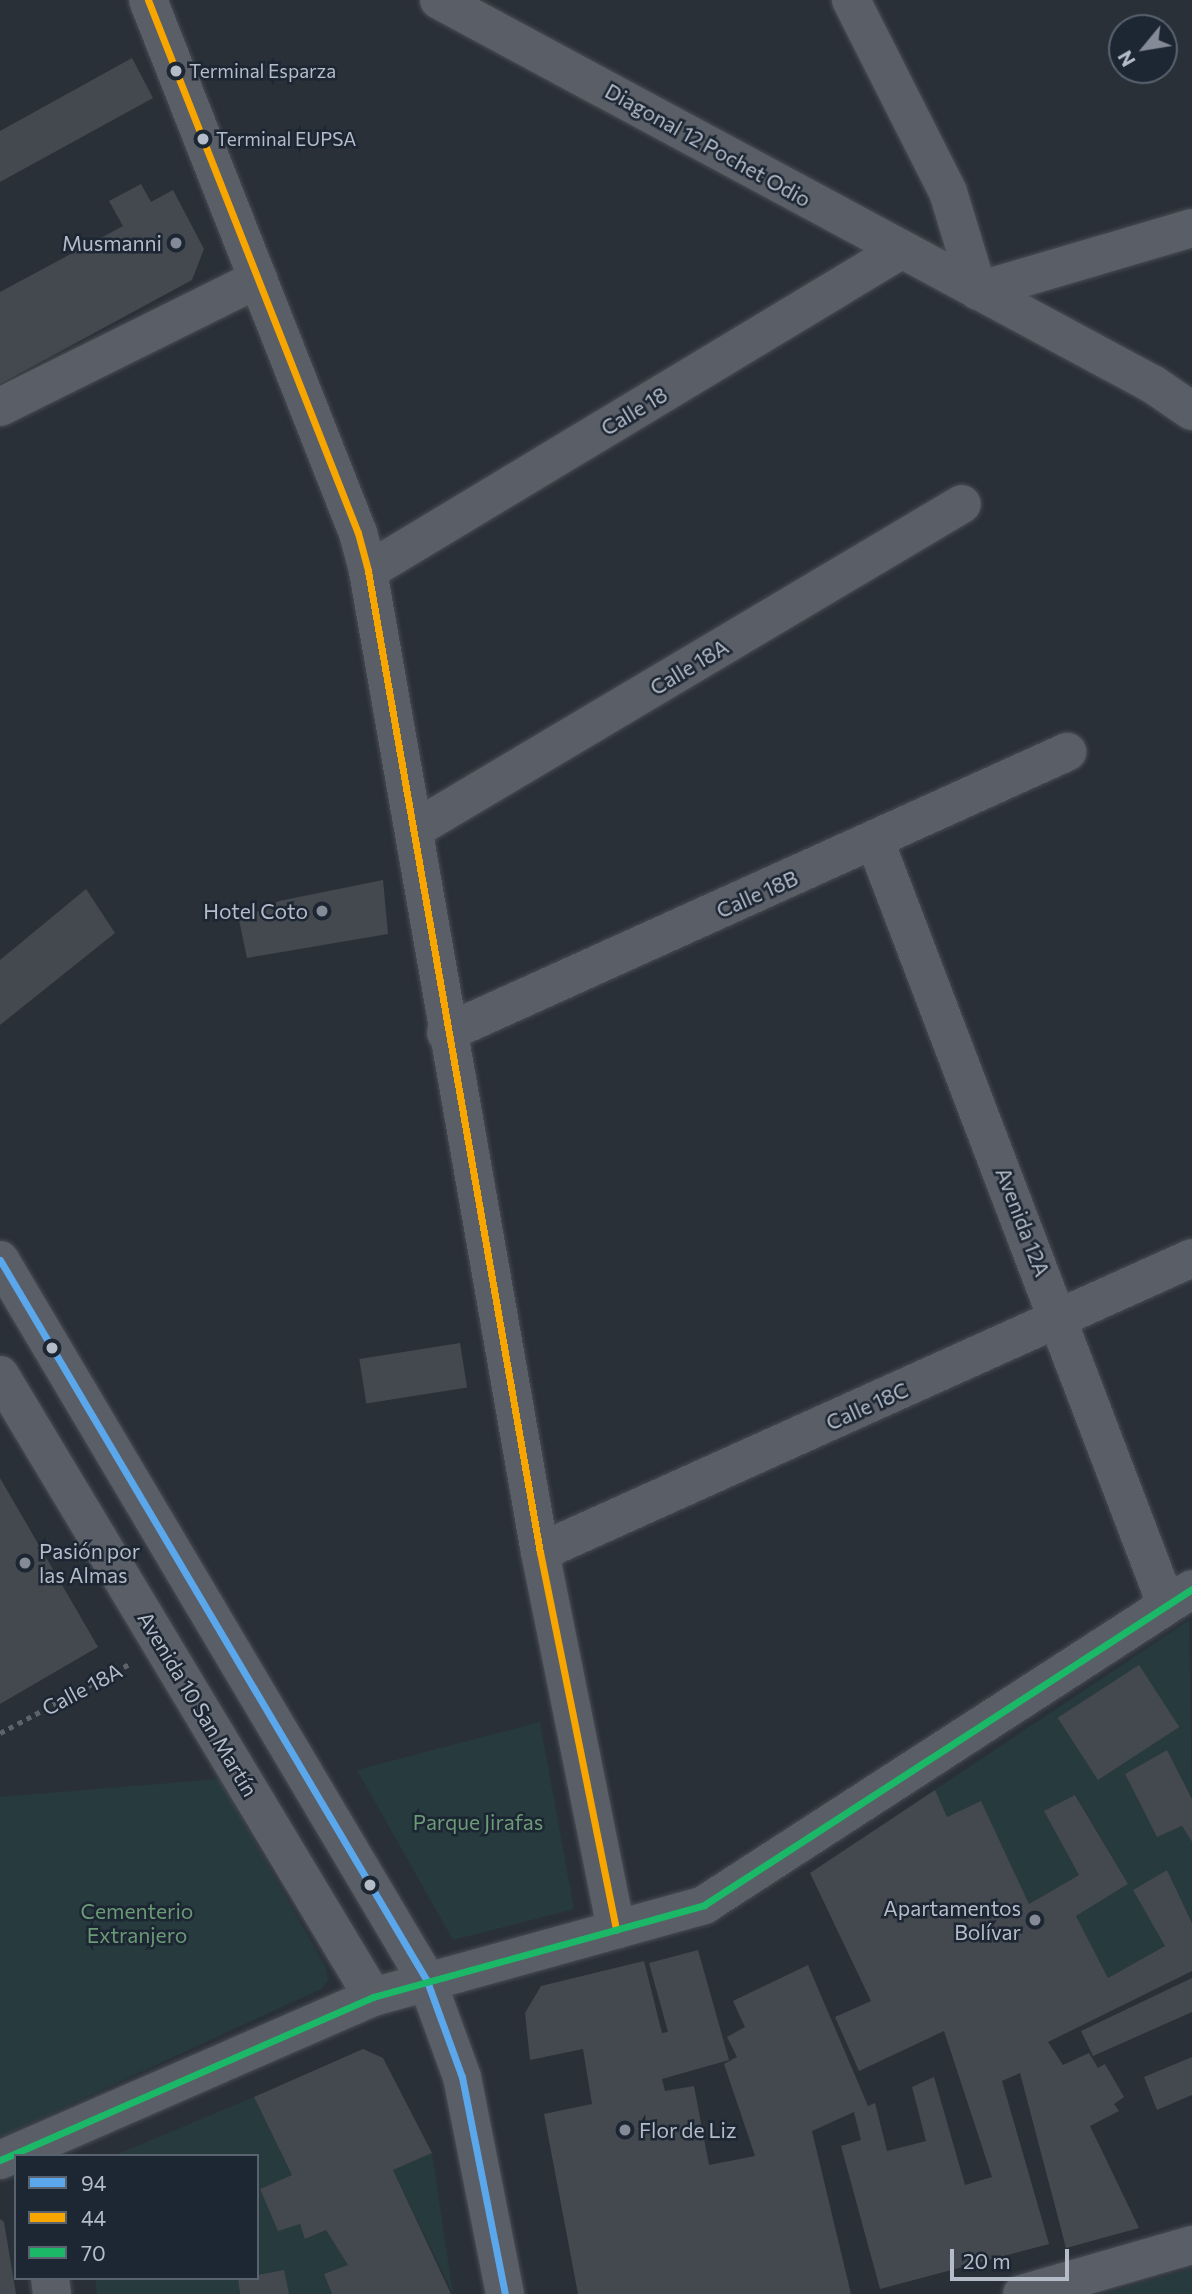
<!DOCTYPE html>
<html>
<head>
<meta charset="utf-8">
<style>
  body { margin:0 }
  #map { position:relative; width:1192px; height:2294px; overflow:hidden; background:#2a3038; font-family:Commissioner,sans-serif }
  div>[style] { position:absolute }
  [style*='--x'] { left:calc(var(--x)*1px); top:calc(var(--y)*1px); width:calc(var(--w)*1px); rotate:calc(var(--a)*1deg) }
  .green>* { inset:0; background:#273a3e }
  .building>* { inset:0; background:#444950; transform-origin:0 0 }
  .path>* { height:4.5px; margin-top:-2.25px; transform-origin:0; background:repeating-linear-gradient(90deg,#5d636a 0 5px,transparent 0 10px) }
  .roads { filter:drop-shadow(0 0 2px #484c53) drop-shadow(0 0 2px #484c53) }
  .minor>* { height:38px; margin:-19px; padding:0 19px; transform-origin:19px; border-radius:19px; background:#5a5e66 }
  .bus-1>* { height:7px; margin:-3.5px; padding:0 3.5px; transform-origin:3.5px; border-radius:3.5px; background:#5aa8eb }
  .bus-2>* { height:7px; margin:-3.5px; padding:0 3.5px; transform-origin:3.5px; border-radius:3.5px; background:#f7a600 }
  .bus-3>* { height:7px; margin:-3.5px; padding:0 3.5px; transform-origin:3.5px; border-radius:3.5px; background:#1ab867 }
  .dots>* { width:19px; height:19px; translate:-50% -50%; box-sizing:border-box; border:4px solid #1d2633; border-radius:50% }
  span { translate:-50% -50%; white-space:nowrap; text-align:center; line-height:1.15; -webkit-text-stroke:5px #1d2633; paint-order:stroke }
  .bus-label { font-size:19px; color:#b4bcc9 }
  .left { translate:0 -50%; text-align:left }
  .street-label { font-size:21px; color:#b4bcc9 }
  .poi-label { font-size:21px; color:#b4bcc9 }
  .right { translate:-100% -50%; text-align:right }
  .park-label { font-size:21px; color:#6b9a76 }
  .legend { position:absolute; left:14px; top:2154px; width:245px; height:126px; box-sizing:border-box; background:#1d2633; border:2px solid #59626f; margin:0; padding:9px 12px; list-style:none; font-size:21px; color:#b4bcc9 }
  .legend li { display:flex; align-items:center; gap:14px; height:35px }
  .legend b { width:35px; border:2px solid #59626f }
  .north { position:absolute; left:1108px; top:14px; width:70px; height:70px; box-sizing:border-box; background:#1d2633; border:2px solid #59626f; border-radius:50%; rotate:240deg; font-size:19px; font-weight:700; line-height:28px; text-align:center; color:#b4bcc9 }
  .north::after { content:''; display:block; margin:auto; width:24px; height:32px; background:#848b96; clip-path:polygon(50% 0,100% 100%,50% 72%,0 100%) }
  .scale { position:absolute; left:950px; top:2249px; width:119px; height:32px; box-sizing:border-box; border:4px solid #b4bcc9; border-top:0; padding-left:9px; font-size:21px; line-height:24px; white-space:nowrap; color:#b4bcc9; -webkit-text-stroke:5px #1d2633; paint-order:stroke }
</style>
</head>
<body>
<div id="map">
  <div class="green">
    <i style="clip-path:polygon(1189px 1620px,1192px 1799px,1167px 1750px,1125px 1774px,1157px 1837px,1182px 1826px,1192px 1842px,1192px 1923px,1167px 1870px,1133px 1890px,1165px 1946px,1108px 1978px,1076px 1916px,1128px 1884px,1076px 1795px,1045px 1811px,1079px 1875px,1029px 1904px,981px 1801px,947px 1817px,935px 1790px)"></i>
    <i style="clip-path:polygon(540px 1722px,574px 1909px,453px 1940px,357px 1770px)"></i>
    <i style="clip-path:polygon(219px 1779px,326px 1967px,328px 1980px,321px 1989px,0 2137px,0 1797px)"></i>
    <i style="clip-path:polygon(254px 2097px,292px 2175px,260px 2189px,278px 2230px,300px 2224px,306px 2239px,326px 2230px,348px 2265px,324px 2274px,332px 2294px,289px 2294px,257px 2276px,257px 2156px,113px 2156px)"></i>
    <i style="clip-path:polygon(432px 2153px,453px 2294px,393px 2170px)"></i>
    <i style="clip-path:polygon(1192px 2268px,1192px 2294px,1103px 2294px)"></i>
    <i style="clip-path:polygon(95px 2278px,243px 2278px,238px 2280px,240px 2294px,97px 2294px)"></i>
  </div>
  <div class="building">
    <i style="clip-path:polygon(132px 58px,153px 98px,0 182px,0 131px)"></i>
    <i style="clip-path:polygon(141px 184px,151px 202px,173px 190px,204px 249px,192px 280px,0 384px,0 292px,123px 226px,109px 201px)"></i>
    <i style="clip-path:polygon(383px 880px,388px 934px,247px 958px,239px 920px,279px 901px)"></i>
    <i style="clip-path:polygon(86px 889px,115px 933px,0 1025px,0 960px)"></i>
    <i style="left:460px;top:1343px;width:45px;height:102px;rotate:81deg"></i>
    <i style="clip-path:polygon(0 1478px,98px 1647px,0 1704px)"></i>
    <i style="left:1139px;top:1665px;width:74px;height:97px;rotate:57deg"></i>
    <i style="clip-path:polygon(1167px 1750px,1192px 1799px,1192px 1842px,1182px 1826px,1157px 1837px,1125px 1774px)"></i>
    <i style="clip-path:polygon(935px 1790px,947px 1817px,981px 1801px,1029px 1904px,1079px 1875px,1044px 1811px,1075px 1795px,1128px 1884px,1076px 1916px,1108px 1978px,1165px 1946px,1133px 1890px,1167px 1870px,1192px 1923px,1192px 1971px,1048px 2042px,1063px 2065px,1089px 2053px,1098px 2068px,1105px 2064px,1124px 2097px,1114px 2104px,1119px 2111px,1090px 2126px,1139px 2228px,1066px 2248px,1020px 2073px,1002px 2081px,1049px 2244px,880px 2289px,841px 2146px,861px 2140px,854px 2112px,812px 2131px,851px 2294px,578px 2294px,544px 2114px,592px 2104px,583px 2049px,530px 2060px,525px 2013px,541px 1986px,644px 1961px,662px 2033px,668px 2032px,649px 1963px,698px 1950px,729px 2060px,662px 2079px,665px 2091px,694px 2086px,709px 2165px,755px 2156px,724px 2064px,737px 2057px,727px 2037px,745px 2027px,733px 2001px,808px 1965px,868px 2106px,875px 2103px,887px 2151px,926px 2141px,912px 2087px,934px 2077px,965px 2185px,992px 2177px,944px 2031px,859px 2071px,835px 2017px,871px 2001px,810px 1873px)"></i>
    <i style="clip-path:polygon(1192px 1978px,1192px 2012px,1093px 2056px,1081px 2031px)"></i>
    <i style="clip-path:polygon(363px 2049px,383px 2058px,432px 2153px,393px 2170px,451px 2294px,332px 2294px,324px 2274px,348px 2265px,326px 2230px,305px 2239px,300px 2224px,278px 2231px,260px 2189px,292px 2175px,254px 2097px)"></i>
    <i style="clip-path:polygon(1192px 2057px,1192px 2095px,1157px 2110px,1144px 2077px)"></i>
    <i style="clip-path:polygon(0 2219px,4px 2222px,16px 2294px,0 2294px)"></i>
    <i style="clip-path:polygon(284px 2270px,289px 2294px,240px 2294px,238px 2279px)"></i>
  </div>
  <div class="path">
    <i style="--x:0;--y:1733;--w:146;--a:-28.1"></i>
  </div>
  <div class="roads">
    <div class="minor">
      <i style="--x:148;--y:0;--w:573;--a:68.5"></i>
      <i style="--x:358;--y:533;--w:39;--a:75"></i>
      <i style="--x:368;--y:571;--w:996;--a:80.06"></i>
      <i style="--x:540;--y:1552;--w:385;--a:78.6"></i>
      <i style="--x:439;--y:0;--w:812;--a:28.3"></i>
      <i style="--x:1154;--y:385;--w:46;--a:34.4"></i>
      <i style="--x:851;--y:0;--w:215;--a:63.2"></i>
      <i style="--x:948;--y:192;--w:103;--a:73.1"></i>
      <i style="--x:978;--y:291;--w:223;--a:-16.4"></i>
      <i style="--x:0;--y:407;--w:288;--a:-26.4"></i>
      <i style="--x:368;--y:571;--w:620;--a:-31.07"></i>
      <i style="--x:415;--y:829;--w:636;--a:-30.72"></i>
      <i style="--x:875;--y:841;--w:817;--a:69.12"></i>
      <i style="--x:446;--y:1033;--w:682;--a:-24.35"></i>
      <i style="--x:0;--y:1260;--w:838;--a:59.36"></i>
      <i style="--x:427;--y:1981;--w:102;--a:70"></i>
      <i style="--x:462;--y:2077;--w:221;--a:78.8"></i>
      <i style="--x:0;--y:1375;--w:725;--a:59.05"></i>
      <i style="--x:540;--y:1552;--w:715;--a:-24.27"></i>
      <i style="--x:0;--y:2160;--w:407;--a:-23.6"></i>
      <i style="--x:373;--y:1997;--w:344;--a:-15.5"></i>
      <i style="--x:704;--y:1905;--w:581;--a:-32.92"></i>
      <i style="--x:50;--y:2278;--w:16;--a:83"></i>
      <i style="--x:1022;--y:2294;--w:177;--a:-16.1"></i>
    </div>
  </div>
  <div class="bus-1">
    <i style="--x:0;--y:1260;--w:838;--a:59.36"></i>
    <i style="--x:427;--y:1981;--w:102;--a:70"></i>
    <i style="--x:462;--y:2077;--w:221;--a:78.8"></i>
  </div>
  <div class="bus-2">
    <i style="--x:148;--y:0;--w:573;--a:68.5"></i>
    <i style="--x:358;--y:533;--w:39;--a:75"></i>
    <i style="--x:368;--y:571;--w:996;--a:80.06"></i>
    <i style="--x:540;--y:1552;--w:385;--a:78.6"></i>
  </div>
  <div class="bus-3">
    <i style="--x:0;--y:2160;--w:407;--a:-23.6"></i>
    <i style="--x:373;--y:1997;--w:344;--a:-15.5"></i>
    <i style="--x:704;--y:1905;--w:581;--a:-32.92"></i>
  </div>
  <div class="dots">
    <i style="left:176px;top:71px;background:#b4bcc9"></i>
    <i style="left:203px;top:139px;background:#b4bcc9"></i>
    <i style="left:176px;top:243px;background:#848b96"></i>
    <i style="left:322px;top:911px;background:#848b96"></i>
    <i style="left:52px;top:1348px;background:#b4bcc9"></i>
    <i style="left:25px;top:1563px;background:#848b96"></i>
    <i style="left:370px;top:1885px;background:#b4bcc9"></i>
    <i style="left:1035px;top:1920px;background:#848b96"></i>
    <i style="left:625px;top:2130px;background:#848b96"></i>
  </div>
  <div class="bus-label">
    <span class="left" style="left:189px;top:71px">Terminal Esparza</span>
    <span class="left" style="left:216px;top:139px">Terminal EUPSA</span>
  </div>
  <div class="street-label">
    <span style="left:708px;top:145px;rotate:29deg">Diagonal 12 Pochet Odio</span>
    <span style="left:634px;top:411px;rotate:-31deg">Calle 18</span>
    <span style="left:689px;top:667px;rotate:-31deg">Calle 18A</span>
    <span style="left:757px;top:894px;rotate:-24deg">Calle 18B</span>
    <span style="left:1023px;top:1222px;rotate:69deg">Avenida 12A</span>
    <span style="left:867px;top:1406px;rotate:-24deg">Calle 18C</span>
    <span style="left:82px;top:1689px;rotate:-28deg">Calle 18A</span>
    <span style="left:198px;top:1704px;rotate:59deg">Avenida 10 San Martín</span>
  </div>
  <div class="poi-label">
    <span class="right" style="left:162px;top:243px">Musmanni</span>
    <span class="right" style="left:308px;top:911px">Hotel Coto</span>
    <span class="left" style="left:39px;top:1563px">Pasión por<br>las Almas</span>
    <span class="right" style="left:1021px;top:1920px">Apartamentos<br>Bolívar</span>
    <span class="left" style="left:639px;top:2130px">Flor de Liz</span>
  </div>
  <div class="park-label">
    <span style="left:478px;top:1822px">Parque Jirafas</span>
    <span style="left:137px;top:1923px">Cementerio<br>Extranjero</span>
  </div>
  <ul class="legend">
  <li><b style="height:9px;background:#5aa8eb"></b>94</li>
  <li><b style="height:9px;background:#f7a600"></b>44</li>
  <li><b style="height:9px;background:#1ab867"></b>70</li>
  </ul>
  <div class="north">N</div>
  <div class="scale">20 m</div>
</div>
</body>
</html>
